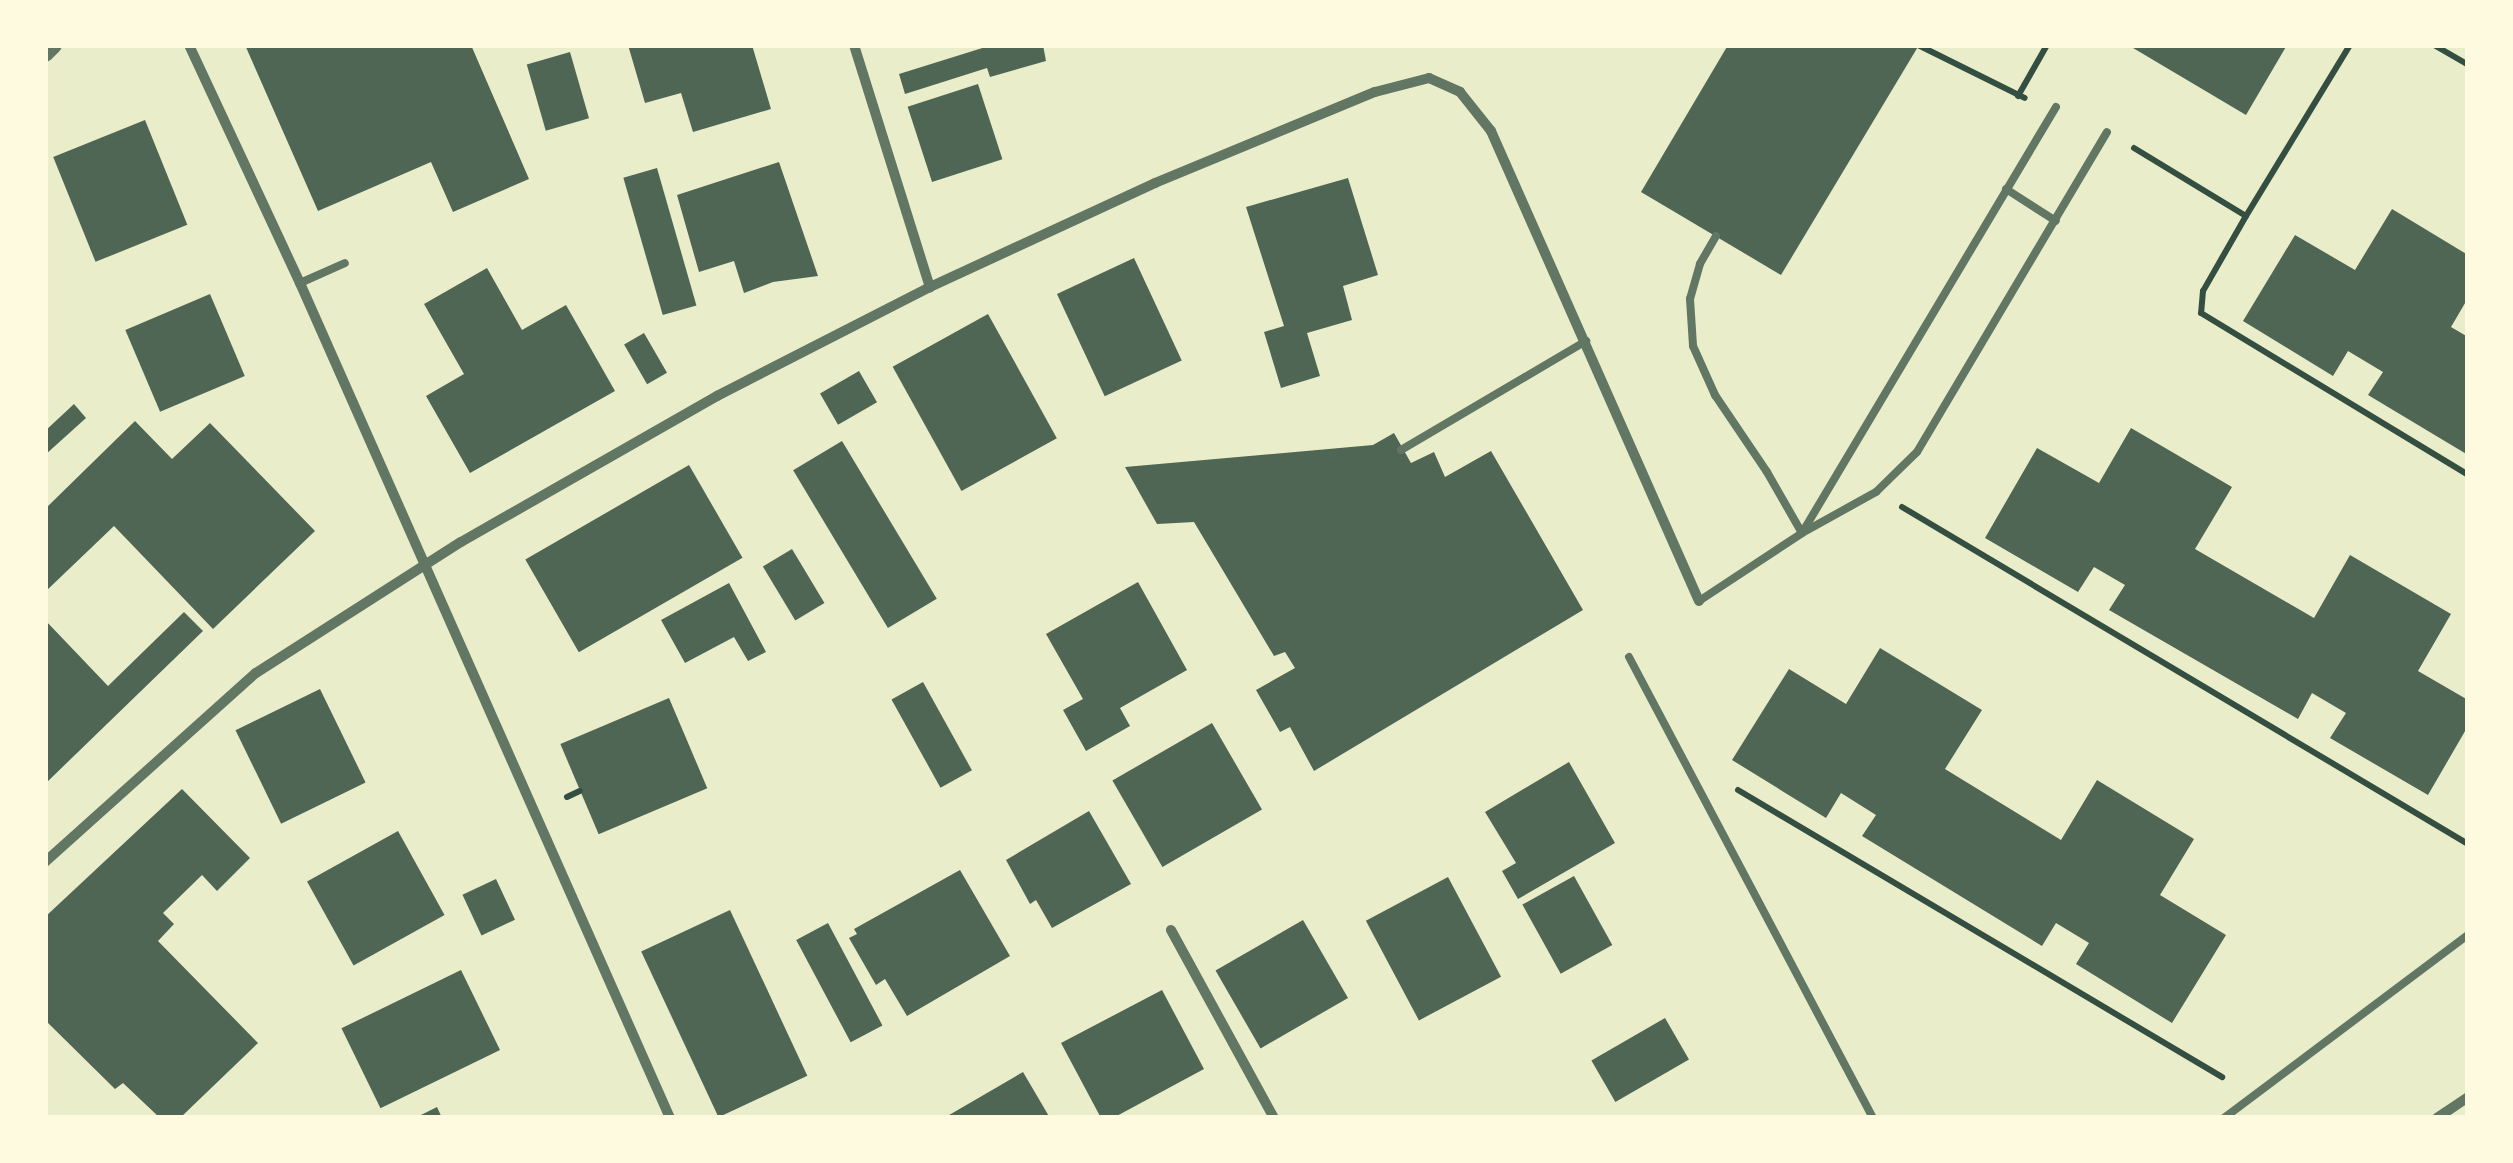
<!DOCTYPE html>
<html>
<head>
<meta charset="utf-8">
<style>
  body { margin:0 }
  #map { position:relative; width:2513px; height:1163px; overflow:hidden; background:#e9edc9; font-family:Montserrat,sans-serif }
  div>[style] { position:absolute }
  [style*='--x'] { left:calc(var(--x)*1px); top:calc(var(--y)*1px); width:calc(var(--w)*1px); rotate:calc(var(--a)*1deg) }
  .building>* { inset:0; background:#4f6655; transform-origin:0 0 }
  .path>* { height:6px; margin:-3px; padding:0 3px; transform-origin:3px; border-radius:3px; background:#344e41 }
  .service>* { height:8px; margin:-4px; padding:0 4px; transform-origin:4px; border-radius:4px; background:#617663 }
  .minor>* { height:10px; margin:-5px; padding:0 5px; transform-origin:5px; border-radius:5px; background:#617663 }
  .tertiary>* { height:18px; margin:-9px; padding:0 9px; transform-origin:9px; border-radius:9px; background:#617663 }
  span { translate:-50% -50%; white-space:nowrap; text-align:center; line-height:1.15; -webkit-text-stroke:10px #fefae0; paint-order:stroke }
  .frame { position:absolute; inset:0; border:48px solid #fefae0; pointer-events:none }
</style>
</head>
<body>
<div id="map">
  <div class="building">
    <i style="clip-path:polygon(245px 45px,471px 45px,529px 179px,453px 212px,431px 162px,318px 211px)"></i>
    <i style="clip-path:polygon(628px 45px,752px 45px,771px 109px,693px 132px,681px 93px,645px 103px)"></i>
    <i style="clip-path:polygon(992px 45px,1043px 45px,1046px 61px,990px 77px,987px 68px,905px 94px,899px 74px)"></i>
    <i style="clip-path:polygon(1728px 45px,1919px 45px,1781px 275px,1641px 192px)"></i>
    <i style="clip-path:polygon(2128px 45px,2287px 45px,2246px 115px)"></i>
    <i style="left:570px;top:52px;width:69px;height:45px;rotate:74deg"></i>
    <i style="left:978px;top:84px;width:79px;height:74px;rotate:72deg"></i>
    <i style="left:145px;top:120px;width:113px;height:99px;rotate:68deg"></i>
    <i style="clip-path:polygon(779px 162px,818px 276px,773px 282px,744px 293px,734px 261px,699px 272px,677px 195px)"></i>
    <i style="left:657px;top:168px;width:143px;height:35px;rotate:74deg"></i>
    <i style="clip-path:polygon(1348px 178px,1378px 275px,1343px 286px,1352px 320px,1307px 333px,1320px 376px,1281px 388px,1264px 332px,1284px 326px,1246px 207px)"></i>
    <i style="clip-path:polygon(2392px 209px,2468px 255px,2468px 298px,2451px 327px,2468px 337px,2468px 455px,2368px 395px,2383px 372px,2348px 351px,2333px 376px,2243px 321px,2295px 235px,2355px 270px)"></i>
    <i style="left:1134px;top:258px;width:113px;height:85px;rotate:65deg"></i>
    <i style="clip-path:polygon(487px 268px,522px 330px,566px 305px,615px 391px,470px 473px,426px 396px,464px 374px,424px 304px)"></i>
    <i style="left:210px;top:294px;width:89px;height:92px;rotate:67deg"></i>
    <i style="left:988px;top:314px;width:142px;height:109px;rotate:61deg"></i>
    <i style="left:644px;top:333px;width:46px;height:23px;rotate:60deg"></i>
    <i style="left:859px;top:371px;width:36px;height:45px;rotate:60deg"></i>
    <i style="clip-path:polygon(74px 404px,86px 418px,45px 455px,45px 431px)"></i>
    <i style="clip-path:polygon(135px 421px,172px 459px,210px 423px,315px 531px,213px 629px,114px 526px,45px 592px,45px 509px)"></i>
    <i style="clip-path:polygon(2131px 428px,2232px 487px,2195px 549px,2314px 618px,2350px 555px,2451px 614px,2418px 671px,2468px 700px,2468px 726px,2428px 795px,2330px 738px,2346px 713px,2312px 693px,2298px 719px,2109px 610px,2125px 585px,2094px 567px,2078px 592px,1985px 538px,2037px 448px,2099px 483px)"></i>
    <i style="clip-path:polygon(1394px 433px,1411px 463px,1434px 452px,1445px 477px,1491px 451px,1583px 610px,1314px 771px,1290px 727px,1280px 732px,1256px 690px,1295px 668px,1285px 652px,1274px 656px,1194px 522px,1157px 524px,1125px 467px,1373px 445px)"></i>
    <i style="left:842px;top:441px;width:184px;height:57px;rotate:59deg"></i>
    <i style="left:689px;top:465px;width:107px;height:189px;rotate:60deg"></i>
    <i style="left:792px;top:549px;width:63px;height:34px;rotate:59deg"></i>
    <i style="clip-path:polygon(1138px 582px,1187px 670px,1120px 708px,1130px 726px,1086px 751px,1063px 710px,1083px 699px,1046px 634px)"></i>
    <i style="clip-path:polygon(729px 583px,766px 652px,748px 661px,734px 637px,685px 663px,661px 620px)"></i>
    <i style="clip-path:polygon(184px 612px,203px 631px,45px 784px,45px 620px,108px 686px)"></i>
    <i style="clip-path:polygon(1880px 648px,1982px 710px,1945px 769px,2061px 840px,2097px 780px,2194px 839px,2160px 895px,2226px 935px,2172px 1023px,2076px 964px,2089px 943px,2056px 923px,2042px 946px,1862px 836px,1876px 815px,1841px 793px,1826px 818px,1732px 760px,1789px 669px,1846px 704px)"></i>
    <i style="left:923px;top:682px;width:101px;height:36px;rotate:61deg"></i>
    <i style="left:320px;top:689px;width:104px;height:94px;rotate:64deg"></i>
    <i style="left:669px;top:698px;width:98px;height:118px;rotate:67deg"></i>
    <i style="left:1212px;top:723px;width:100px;height:115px;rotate:60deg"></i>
    <i style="clip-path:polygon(1569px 762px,1615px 843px,1518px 899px,1502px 871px,1516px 863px,1485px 812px)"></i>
    <i style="clip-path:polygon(182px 789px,250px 858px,217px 891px,202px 875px,163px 913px,174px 924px,158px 941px,258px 1043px,180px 1118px,160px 1118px,123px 1083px,115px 1089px,45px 1020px,45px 917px)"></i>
    <i style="clip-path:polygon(1089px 811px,1131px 884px,1052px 928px,1036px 900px,1030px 904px,1006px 860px)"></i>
    <i style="left:398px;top:831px;width:96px;height:104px;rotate:61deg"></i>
    <i style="clip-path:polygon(960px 870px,1010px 956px,907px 1016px,885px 979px,876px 985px,849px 938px,857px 934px,854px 929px)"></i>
    <i style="left:1574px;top:876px;width:79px;height:59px;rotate:61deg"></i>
    <i style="left:1448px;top:877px;width:113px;height:93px;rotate:62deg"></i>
    <i style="left:496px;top:879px;width:45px;height:37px;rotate:65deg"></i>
    <i style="left:730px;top:910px;width:183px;height:98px;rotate:65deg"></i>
    <i style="left:1303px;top:920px;width:90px;height:101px;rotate:60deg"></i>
    <i style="left:828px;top:923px;width:116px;height:36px;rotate:62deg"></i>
    <i style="left:461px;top:970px;width:89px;height:133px;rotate:64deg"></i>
    <i style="clip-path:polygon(1162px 990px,1204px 1069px,1113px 1118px,1101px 1118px,1061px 1043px)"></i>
    <i style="left:1665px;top:1018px;width:48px;height:85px;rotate:60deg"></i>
    <i style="clip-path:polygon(1023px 1072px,1050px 1118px,944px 1118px)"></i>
    <i style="clip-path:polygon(437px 1107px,442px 1118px,415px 1118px)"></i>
  </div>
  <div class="path">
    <i style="--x:1918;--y:45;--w:119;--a:26.4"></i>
    <i style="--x:2434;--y:45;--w:39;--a:30"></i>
    <i style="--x:2018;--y:96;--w:59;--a:-60.4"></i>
    <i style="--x:2134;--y:148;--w:131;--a:31.3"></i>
    <i style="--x:2246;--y:216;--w:200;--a:-58.7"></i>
    <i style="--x:2246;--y:216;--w:86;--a:119.8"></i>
    <i style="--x:2203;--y:291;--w:22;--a:95"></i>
    <i style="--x:2201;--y:313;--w:312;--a:31.2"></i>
    <i style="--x:1902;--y:507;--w:659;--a:30.77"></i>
    <i style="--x:1738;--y:790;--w:563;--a:30.67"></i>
    <i style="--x:567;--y:797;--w:14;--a:-25"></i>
  </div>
  <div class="service">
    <i style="--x:2006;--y:189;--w:59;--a:32.6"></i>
    <i style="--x:1716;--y:236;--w:32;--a:120"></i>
    <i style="--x:1700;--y:264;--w:36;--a:106"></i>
    <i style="--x:1690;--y:299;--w:47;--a:86.3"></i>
    <i style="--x:1693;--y:346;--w:54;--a:65.8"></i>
    <i style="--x:1715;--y:395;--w:93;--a:56"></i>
    <i style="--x:1767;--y:472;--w:70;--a:60.2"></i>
    <i style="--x:300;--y:283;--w:49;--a:-24"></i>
    <i style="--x:1401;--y:450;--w:215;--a:-30.5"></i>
    <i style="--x:1802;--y:533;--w:496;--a:-59.2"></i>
    <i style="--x:1699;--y:601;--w:123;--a:-33.4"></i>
    <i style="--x:1802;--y:533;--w:85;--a:-29"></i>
    <i style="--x:1876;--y:492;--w:57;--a:-44.3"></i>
    <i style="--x:1917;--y:452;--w:372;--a:-59.3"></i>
    <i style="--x:1629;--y:657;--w:522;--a:62.11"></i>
    <i style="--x:2224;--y:1118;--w:305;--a:-36.9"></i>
  </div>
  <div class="minor">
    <i style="--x:189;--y:45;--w:263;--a:65"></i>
    <i style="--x:300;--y:283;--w:913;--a:66.1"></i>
    <i style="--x:854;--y:45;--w:254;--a:72.6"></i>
    <i style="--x:45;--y:862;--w:283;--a:-41.9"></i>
    <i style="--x:256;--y:673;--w:243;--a:-32.6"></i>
    <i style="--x:461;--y:542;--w:295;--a:-29.7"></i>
    <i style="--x:717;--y:396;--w:239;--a:-27.1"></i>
    <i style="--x:930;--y:287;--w:248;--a:-24.8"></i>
    <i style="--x:1155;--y:183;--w:238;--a:-22.5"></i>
    <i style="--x:1375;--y:92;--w:56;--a:-14.5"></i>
    <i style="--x:1429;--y:78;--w:34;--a:24"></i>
    <i style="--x:1460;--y:92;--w:50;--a:51.5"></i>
    <i style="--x:1491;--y:131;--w:514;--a:66.13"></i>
    <i style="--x:1171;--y:930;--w:214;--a:61.3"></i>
    <i style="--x:2437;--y:1118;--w:37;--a:-34"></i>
  </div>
  <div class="tertiary">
    <i style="--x:45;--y:53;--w:11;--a:-45"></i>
  </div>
  <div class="frame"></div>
</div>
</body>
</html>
